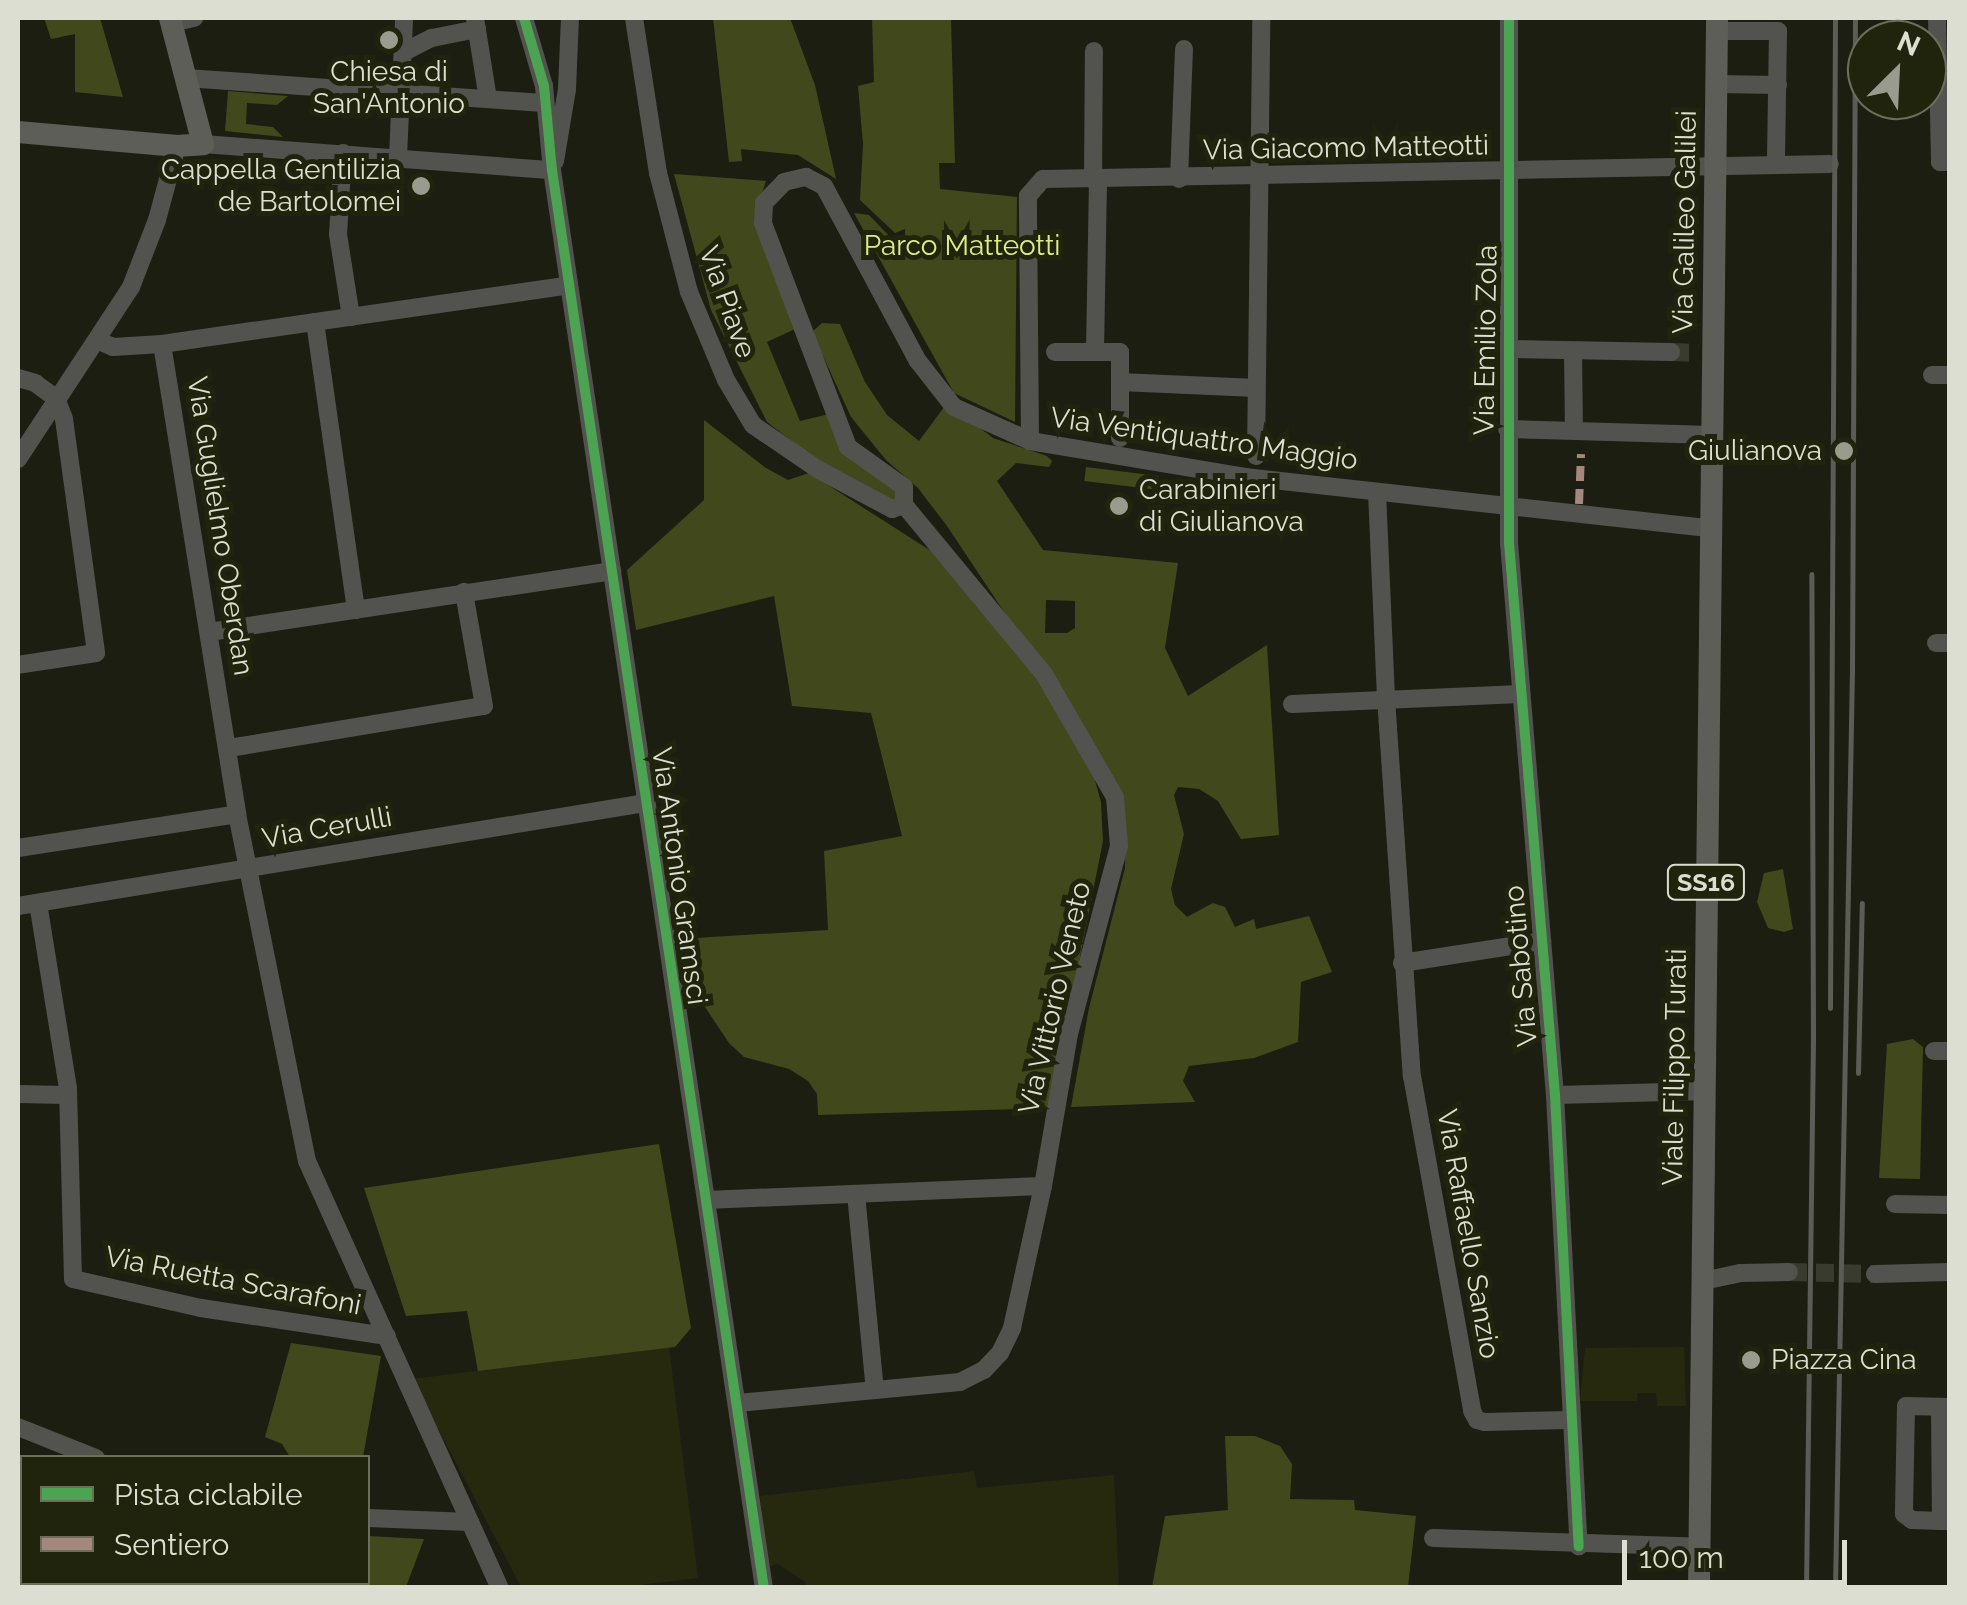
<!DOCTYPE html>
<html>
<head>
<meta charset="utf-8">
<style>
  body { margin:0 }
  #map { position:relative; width:1967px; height:1605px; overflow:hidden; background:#1c1e12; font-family:Raleway,sans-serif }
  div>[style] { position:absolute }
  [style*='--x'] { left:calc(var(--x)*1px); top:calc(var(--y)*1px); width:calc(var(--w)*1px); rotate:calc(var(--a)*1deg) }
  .built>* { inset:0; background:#26290d }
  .green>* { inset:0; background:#41481c; transform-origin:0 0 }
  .minor-tunnel>* { height:18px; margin-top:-9px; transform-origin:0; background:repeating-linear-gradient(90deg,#393b2e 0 18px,transparent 0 27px) }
  .minor>* { height:18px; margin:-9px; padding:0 9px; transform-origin:9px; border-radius:9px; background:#52534f }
  .major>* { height:22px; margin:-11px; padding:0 11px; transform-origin:11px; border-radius:11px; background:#5c5e57 }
  .rail>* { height:5px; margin:-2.5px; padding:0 2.5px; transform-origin:2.5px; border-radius:2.5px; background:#5b5c55 }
  .quiet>* { height:8px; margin-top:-4px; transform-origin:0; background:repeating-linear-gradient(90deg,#a5887d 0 15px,transparent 0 23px) }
  .cycleway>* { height:10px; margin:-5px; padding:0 5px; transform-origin:5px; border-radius:5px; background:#4ca352 }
  .dots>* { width:28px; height:28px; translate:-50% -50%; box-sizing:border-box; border:5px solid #20240c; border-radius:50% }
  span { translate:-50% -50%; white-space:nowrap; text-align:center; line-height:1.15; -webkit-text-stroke:10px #20240c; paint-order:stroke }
  .shield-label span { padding:2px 8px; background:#20240c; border:2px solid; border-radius:8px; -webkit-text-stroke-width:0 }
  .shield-label { font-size:25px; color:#dbded0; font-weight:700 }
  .poi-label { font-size:28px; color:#dbded0 }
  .right { translate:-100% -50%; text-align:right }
  .left { translate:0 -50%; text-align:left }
  .street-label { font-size:28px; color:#dbded0 }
  .park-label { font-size:28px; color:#dbec8a }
  .frame { position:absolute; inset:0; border:20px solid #dbded0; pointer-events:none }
  .legend { position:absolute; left:20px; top:1455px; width:350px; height:130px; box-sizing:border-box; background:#20240c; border:2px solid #6b6e5a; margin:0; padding:12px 18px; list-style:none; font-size:30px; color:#dbded0 }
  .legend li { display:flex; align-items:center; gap:20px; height:50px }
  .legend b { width:50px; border:2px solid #6b6e5a }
  .north { position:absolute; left:1847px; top:20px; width:100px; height:100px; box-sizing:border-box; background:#20240c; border:2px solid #6b6e5a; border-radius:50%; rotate:24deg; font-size:28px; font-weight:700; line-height:40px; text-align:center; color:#dbded0 }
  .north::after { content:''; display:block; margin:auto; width:35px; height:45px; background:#989b8e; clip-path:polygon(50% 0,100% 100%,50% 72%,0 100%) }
  .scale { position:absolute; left:1622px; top:1540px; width:225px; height:45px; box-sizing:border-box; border:5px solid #dbded0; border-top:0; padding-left:12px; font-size:30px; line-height:35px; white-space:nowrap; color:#dbded0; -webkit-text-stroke:8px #20240c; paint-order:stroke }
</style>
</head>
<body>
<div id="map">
  <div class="built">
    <i style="clip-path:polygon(669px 1347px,698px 1578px,616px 1588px,521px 1587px,412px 1379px)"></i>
    <i style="clip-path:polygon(1684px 1347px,1686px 1406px,1657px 1406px,1656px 1393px,1638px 1393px,1637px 1401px,1580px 1401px,1585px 1348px)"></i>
    <i style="clip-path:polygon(974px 1471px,977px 1488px,1114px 1475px,1119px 1587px,806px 1587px,805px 1582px,778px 1564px,767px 1567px,760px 1496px)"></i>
  </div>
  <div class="green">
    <i style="clip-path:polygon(44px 18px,100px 18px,123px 97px,75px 92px,75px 34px,51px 39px)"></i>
    <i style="clip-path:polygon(713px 18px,790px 18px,815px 85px,836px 179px,798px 155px,741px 149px,742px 161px,729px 162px)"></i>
    <i style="clip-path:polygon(872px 18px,951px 18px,955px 163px,939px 163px,940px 189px,1017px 197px,1015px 422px,954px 393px,854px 213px,869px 215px,894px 241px,905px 239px,905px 229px,895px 233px,860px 200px,863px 144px,858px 86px,874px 82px)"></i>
    <i style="clip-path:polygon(228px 91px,288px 96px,277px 105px,247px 103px,246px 124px,273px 127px,283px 137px,225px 131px)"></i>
    <i style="clip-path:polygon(674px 174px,766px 181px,755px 215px,795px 329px,767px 342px,800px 421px,829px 414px,900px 494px,894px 502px,814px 458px,767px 422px,711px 310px)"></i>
    <i style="clip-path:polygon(evenodd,822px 323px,840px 324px,865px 382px,887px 415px,919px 441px,947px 403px,993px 438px,1047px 456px,1052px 461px,1049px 467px,1016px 463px,997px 481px,1043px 550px,1178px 563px,1165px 648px,1188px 696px,1267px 645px,1279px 835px,1241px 839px,1218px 801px,1199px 789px,1178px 787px,1174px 795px,1184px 834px,1171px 889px,1175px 905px,1187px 917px,1213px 903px,1225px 907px,1235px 927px,1254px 919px,1256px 929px,1309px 916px,1332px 972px,1301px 982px,1298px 1042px,1254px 1058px,1189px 1066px,1183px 1081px,1195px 1102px,1071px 1107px,1089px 1008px,1125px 868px,1124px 816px,1100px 756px,947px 526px,918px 488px,886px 460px,851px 417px,812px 332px,822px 323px,1046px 600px,1075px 601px,1075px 628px,1067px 633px,1045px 633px,1046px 600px)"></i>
    <i style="clip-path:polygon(704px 420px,766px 468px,788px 480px,809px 473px,939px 556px,1040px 678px,1089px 759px,1101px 802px,1103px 841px,1050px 1108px,818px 1115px,817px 1094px,808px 1081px,789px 1069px,744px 1057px,729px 1043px,697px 995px,679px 939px,828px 930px,824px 851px,902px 836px,871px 713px,792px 706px,774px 596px,636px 630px,627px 570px,704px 500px)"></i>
    <i style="left:1086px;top:467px;width:73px;height:14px;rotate:7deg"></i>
    <i style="clip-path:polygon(1783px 869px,1793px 929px,1784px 932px,1768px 928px,1757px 902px,1764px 873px)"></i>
    <i style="clip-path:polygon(1913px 1039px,1923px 1047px,1920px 1179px,1879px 1178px,1887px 1044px)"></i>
    <i style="clip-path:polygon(659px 1144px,691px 1328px,675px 1347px,478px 1371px,467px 1311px,406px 1316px,364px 1188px)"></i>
    <i style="clip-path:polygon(291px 1343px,381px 1356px,363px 1457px,290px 1457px,282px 1444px,265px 1437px)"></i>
    <i style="clip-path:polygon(1225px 1436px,1255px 1436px,1280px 1446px,1292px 1464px,1290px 1499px,1354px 1500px,1355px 1510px,1416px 1516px,1408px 1587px,1152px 1587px,1165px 1516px,1228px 1510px)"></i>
    <i style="clip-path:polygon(368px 1536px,424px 1539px,406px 1587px,332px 1587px,333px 1583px,368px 1582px)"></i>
  </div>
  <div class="minor-tunnel">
    <i style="--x:1671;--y:352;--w:27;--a:2"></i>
    <i style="--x:1789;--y:1272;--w:86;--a:1.3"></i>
  </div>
  <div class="minor">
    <i style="--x:475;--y:18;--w:82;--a:80.9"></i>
    <i style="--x:524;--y:18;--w:71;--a:73.6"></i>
    <i style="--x:544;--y:86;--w:84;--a:84.6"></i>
    <i style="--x:552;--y:170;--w:1434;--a:81.5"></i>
    <i style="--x:634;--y:18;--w:157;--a:81.2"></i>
    <i style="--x:658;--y:173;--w:123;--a:75.4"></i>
    <i style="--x:689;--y:292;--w:95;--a:67.2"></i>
    <i style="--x:726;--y:380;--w:52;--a:59"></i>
    <i style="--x:753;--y:425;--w:80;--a:34.3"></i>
    <i style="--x:819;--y:470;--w:83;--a:28.1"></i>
    <i style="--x:892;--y:509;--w:13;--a:-18"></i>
    <i style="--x:1509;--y:18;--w:525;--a:90"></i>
    <i style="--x:1509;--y:543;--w:554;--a:85.24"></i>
    <i style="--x:1555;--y:1095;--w:452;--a:87"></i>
    <i style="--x:1937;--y:18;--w:144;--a:88.8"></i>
    <i style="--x:1940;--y:162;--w:10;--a:0"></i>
    <i style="--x:172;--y:23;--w:23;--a:-13"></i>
    <i style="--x:1717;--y:31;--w:61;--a:0"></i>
    <i style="--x:1778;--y:31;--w:132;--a:90.9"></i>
    <i style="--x:406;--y:51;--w:29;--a:-27"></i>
    <i style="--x:432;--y:38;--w:46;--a:-11.3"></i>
    <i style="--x:186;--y:78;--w:358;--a:4"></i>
    <i style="--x:1717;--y:84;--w:61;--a:0.9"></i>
    <i style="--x:203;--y:144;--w:350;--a:4.3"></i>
    <i style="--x:343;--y:153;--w:81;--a:93.5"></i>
    <i style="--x:338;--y:234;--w:84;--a:81.1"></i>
    <i style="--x:398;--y:157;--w:139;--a:-87.5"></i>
    <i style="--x:555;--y:161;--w:73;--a:-80.5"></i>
    <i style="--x:567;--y:89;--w:71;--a:-87.6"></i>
    <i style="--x:1179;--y:179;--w:130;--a:-87.8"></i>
    <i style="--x:1093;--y:180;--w:129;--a:-89.6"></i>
    <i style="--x:315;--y:322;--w:291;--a:81.9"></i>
    <i style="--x:99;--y:341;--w:15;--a:23"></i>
    <i style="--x:113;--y:347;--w:49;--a:-3.5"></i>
    <i style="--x:162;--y:344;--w:411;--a:-8.2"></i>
    <i style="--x:162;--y:344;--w:476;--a:80.9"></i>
    <i style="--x:237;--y:814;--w:354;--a:78.6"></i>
    <i style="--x:307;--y:1161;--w:469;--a:65.7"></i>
    <i style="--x:1509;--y:349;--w:162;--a:1.1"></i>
    <i style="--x:1573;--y:351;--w:79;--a:89.3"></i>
    <i style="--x:1055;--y:352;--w:65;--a:0"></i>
    <i style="--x:1120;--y:352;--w:30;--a:90"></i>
    <i style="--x:1120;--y:382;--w:136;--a:2.5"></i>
    <i style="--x:1095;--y:352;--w:172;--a:-89"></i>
    <i style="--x:1932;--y:375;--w:18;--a:0"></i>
    <i style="--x:18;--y:378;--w:18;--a:16"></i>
    <i style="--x:35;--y:383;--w:26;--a:36"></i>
    <i style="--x:56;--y:398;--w:22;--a:69"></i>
    <i style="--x:64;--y:419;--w:236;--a:82.2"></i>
    <i style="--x:96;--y:653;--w:79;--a:171.3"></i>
    <i style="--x:1507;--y:429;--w:204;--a:1.7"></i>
    <i style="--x:1120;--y:438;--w:56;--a:-90"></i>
    <i style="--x:1030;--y:441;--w:245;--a:-90.5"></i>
    <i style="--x:1028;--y:196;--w:23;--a:-49"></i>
    <i style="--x:1043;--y:179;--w:787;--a:-1.09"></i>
    <i style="--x:1256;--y:456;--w:438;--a:-89.3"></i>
    <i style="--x:18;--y:459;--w:206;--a:-56.7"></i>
    <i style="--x:131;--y:287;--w:72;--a:-68.8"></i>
    <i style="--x:157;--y:220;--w:77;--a:-74.9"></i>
    <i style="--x:1377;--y:492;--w:206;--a:87.5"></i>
    <i style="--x:1386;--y:698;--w:379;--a:86.1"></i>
    <i style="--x:1412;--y:1076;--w:340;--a:79.8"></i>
    <i style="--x:1472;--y:1411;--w:10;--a:61"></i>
    <i style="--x:1477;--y:1420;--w:8;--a:14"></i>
    <i style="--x:1485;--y:1422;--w:85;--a:-1.3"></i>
    <i style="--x:904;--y:505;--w:18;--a:-90"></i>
    <i style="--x:904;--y:487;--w:69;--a:-144.5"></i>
    <i style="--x:848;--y:447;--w:240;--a:-110.8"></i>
    <i style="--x:763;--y:223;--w:20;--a:-87"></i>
    <i style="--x:764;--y:203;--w:29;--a:-46"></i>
    <i style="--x:784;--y:182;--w:23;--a:-13"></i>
    <i style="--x:806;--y:177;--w:20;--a:27"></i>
    <i style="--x:824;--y:186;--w:199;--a:61.8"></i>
    <i style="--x:918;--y:361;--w:58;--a:52"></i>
    <i style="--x:954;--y:407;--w:83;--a:24.1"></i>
    <i style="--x:1030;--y:441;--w:218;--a:9.5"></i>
    <i style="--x:1245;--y:477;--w:466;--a:6.3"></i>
    <i style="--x:209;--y:632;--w:408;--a:-8.6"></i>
    <i style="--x:1936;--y:643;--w:14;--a:0"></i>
    <i style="--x:1292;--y:704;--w:228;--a:-2.5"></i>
    <i style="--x:229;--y:748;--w:258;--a:-9.4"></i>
    <i style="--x:484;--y:706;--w:116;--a:-100"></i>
    <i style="--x:18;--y:848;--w:222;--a:-8.8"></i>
    <i style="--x:38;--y:903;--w:187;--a:80.8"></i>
    <i style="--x:68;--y:1088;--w:191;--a:88.5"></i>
    <i style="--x:73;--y:1279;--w:131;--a:12.8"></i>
    <i style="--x:201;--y:1308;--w:188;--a:8.6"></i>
    <i style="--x:18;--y:906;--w:635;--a:-9.33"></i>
    <i style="--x:1402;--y:963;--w:142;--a:-8.9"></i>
    <i style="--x:1934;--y:1051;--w:16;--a:0"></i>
    <i style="--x:18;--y:1094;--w:48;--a:1.2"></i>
    <i style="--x:1555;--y:1095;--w:151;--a:-1.5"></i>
    <i style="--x:856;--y:1194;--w:197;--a:84.5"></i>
    <i style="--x:706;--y:1200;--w:337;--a:-2.4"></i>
    <i style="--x:1895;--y:1204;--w:55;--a:1"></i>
    <i style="--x:1875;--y:1274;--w:75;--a:-1.5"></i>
    <i style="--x:1703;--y:1281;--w:38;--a:-12"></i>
    <i style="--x:1740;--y:1273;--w:49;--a:-1.2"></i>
    <i style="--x:738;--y:1403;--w:223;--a:-5.4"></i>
    <i style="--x:960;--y:1382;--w:27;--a:-27"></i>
    <i style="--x:984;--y:1370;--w:23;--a:-47"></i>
    <i style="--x:1000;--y:1353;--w:28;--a:-64"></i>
    <i style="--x:1012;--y:1328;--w:145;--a:-77.7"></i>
    <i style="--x:1043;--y:1186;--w:154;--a:-80.3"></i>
    <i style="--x:1069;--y:1034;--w:195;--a:-75.1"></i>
    <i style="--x:1119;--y:846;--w:49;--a:-94.7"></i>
    <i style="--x:1115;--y:797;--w:142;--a:-120"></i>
    <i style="--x:1044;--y:674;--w:219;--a:-129.6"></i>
    <i style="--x:1940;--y:1407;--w:114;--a:89.5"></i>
    <i style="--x:1950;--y:1407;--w:44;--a:-178.7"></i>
    <i style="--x:1906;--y:1406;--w:108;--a:91.1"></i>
    <i style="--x:1904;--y:1514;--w:10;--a:37"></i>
    <i style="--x:1912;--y:1520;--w:38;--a:2"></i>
    <i style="--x:18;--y:1427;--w:84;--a:21.7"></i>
    <i style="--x:368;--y:1518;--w:102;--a:2.2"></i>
    <i style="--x:1433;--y:1538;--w:267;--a:1.9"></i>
  </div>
  <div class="major">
    <i style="--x:18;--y:132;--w:160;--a:5"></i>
    <i style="--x:177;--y:146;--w:26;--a:-4"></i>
    <i style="--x:203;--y:144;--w:130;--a:-104.7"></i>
    <i style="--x:1699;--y:1588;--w:1570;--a:-89.34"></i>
  </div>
  <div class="rail">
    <i style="--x:1830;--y:1008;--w:990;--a:-89.71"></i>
    <i style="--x:1858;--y:1073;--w:170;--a:-88.7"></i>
    <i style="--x:1806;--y:1588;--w:552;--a:-89.27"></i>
    <i style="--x:1813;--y:1036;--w:462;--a:-90.2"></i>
    <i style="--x:1835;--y:1588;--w:915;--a:-88.94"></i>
    <i style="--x:1852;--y:673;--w:655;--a:-89.74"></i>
  </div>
  <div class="quiet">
    <i style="--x:1579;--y:504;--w:50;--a:-87.7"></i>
  </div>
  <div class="cycleway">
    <i style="--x:524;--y:18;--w:71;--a:73.6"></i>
    <i style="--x:544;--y:86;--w:84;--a:84.6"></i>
    <i style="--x:552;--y:170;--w:1434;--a:81.5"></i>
    <i style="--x:1509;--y:18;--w:525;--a:90"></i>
    <i style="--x:1509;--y:543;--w:554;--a:85.24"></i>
    <i style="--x:1555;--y:1095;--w:452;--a:87"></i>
  </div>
  <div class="dots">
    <i style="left:389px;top:40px;background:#989b8e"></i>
    <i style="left:421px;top:186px;background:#989b8e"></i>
    <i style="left:1844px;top:451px;background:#989b8e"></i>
    <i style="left:1119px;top:506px;background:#989b8e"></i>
    <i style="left:1751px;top:1360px;background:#989b8e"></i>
  </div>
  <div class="shield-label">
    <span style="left:1706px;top:882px">SS16</span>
  </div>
  <div class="poi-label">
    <span style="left:389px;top:88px">Chiesa di<br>San'Antonio</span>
    <span class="right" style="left:401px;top:186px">Cappella Gentilizia<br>de Bartolomei</span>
    <span class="right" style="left:1822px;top:451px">Giulianova</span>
    <span class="left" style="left:1139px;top:506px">Carabinieri<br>di Giulianova</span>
    <span class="left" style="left:1771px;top:1360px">Piazza Cina</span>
  </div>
  <div class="street-label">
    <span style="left:1346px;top:148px;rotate:-1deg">Via Giacomo Matteotti</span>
    <span style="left:1685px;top:222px;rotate:-89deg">Via Galileo Galilei</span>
    <span style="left:727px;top:302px;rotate:70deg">Via Piave</span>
    <span style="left:1486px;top:340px;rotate:-89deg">Via Emilio Zola</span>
    <span style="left:1204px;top:439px;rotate:8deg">Via Ventiquattro Maggio</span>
    <span style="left:220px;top:526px;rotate:81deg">Via Guglielmo Oberdan</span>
    <span style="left:327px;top:828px;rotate:-10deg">Via Cerulli</span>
    <span style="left:679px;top:876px;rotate:82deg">Via Antonio Gramsci</span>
    <span style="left:1521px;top:966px;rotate:-95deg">Via Sabotino</span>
    <span style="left:1055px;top:998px;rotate:-77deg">Via Vittorio Veneto</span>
    <span style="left:1675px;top:1067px;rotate:-89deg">Viale Filippo Turati</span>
    <span style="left:1468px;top:1234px;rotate:80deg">Via Raffaello Sanzio</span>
    <span style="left:233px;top:1281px;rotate:11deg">Via Ruetta Scarafoni</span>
  </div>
  <div class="park-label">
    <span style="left:962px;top:246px">Parco Matteotti</span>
  </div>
  <div class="frame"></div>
  <ul class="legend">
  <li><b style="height:12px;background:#4ca352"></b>Pista ciclabile</li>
  <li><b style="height:12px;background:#a5887d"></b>Sentiero</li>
  </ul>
  <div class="north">N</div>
  <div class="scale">100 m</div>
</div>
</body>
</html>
